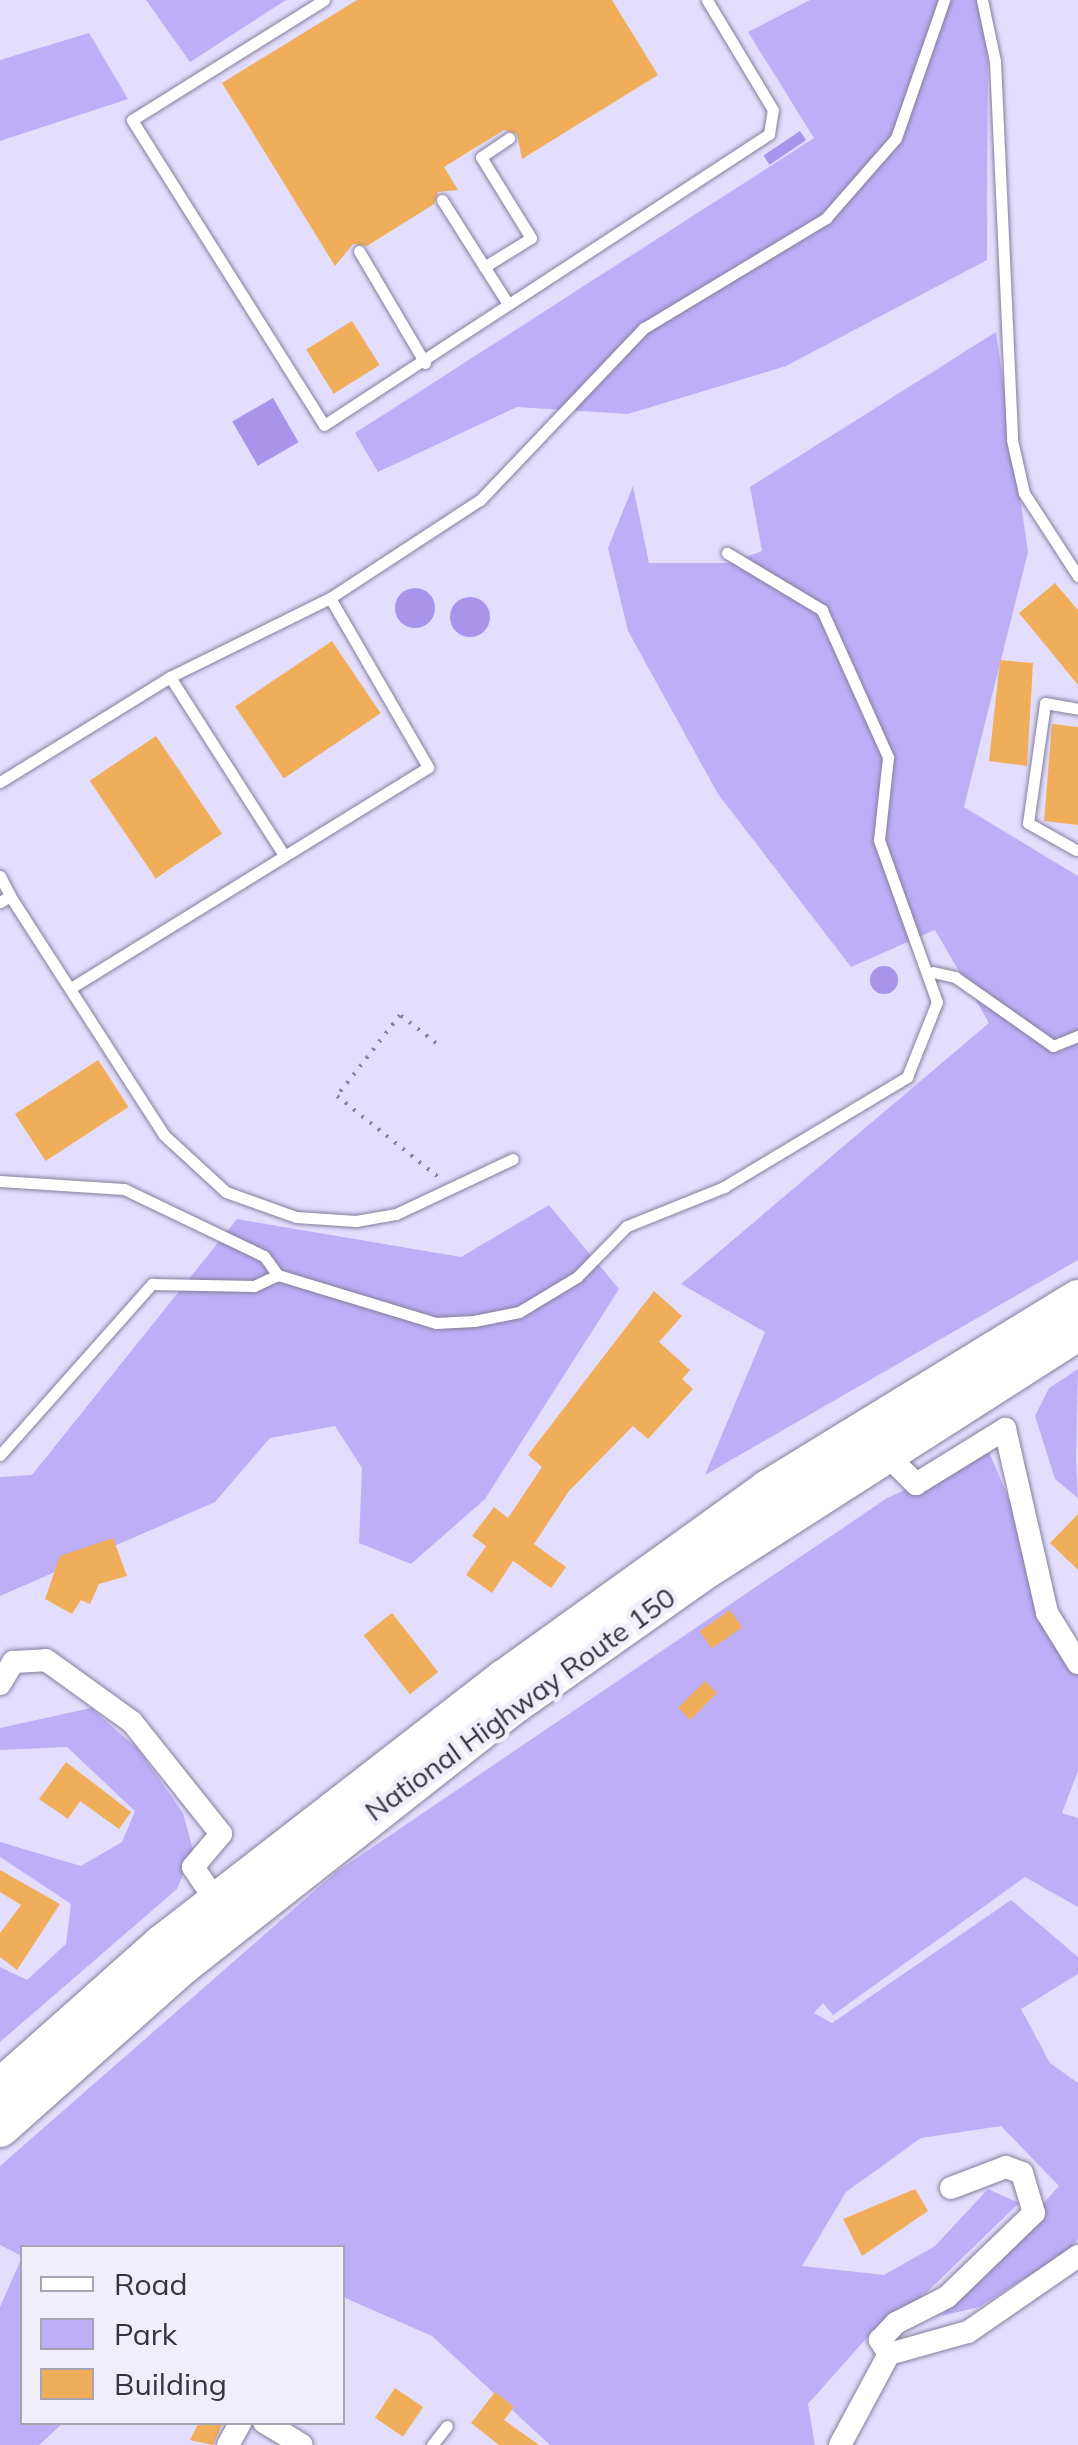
<!DOCTYPE html>
<html>
<head>
<meta charset="utf-8">
<style>
  body { margin:0 }
  #map { position:relative; width:1078px; height:2445px; overflow:hidden; background:#e4defe; font-family:Mulish,sans-serif }
  div>[style] { position:absolute }
  [style*='--x'] { left:calc(var(--x)*1px); top:calc(var(--y)*1px); width:calc(var(--w)*1px); rotate:calc(var(--a)*1deg) }
  .green>* { inset:0; background:#beaef8 }
  .water>* { inset:0; background:#a894eb; transform-origin:0 0 }
  .round { border-radius:50% }
  .building>* { inset:0; background:#f0ae5b; transform-origin:0 0 }
  .path>* { height:4px; margin-top:-2px; transform-origin:0; background:repeating-linear-gradient(90deg,#88849a 0 2.5px,transparent 0 10.5px) }
  .roads { filter:drop-shadow(0 0 2px #837e9b) drop-shadow(0 0 2px #837e9b) }
  .service>* { height:11px; margin:-5.5px; padding:0 5.5px; transform-origin:5.5px; border-radius:5.5px; background:#fff }
  .minor>* { height:22px; margin:-11px; padding:0 11px; transform-origin:11px; border-radius:11px; background:#fff }
  .trunk>* { height:38px; margin:-19px; padding:0 19px; transform-origin:19px; border-radius:19px; background:#fff }
  span { translate:-50% -50%; white-space:nowrap; text-align:center; line-height:1.15; -webkit-text-stroke:9px #f0eefb; paint-order:stroke }
  .street-label { font-size:28px; color:#363441 }
  .legend { position:absolute; left:20px; top:2245px; width:325px; height:180px; box-sizing:border-box; background:#f0eefb; border:2px solid #a6a4b1; margin:0; padding:12px 18px; list-style:none; font-size:30px; color:#363441 }
  .legend li { display:flex; align-items:center; gap:20px; height:50px }
  .legend b { width:50px; border:2px solid #a6a4b1 }
</style>
</head>
<body>
<div id="map">
  <div class="green">
    <i style="clip-path:polygon(146px 0,286px 0,190px 62px)"></i>
    <i style="clip-path:polygon(810px 0,988px 0,987px 260px,786px 366px,628px 414px,517px 407px,378px 472px,355px 433px,814px 138px,748px 32px)"></i>
    <i style="clip-path:polygon(89px 33px,128px 99px,0 141px,0 60px)"></i>
    <i style="clip-path:polygon(996px 332px,1028px 552px,964px 807px,1078px 876px,1078px 1260px,705px 1475px,765px 1332px,681px 1284px,989px 1023px,935px 930px,851px 967px,718px 794px,628px 631px,608px 548px,633px 486px,649px 563px,729px 563px,762px 551px,750px 487px)"></i>
    <i style="clip-path:polygon(549px 1205px,619px 1289px,485px 1499px,411px 1564px,359px 1543px,362px 1468px,335px 1426px,270px 1438px,215px 1502px,0 1596px,0 1477px,32px 1475px,237px 1219px,461px 1257px)"></i>
    <i style="clip-path:polygon(1078px 1369px,1076px 1461px,1078px 1498px,1055px 1479px,1035px 1416px,1049px 1388px)"></i>
    <i style="clip-path:polygon(989px 1452px,1078px 1662px,1078px 1771px,1062px 1813px,1078px 1818px,1078px 1907px,1025px 1877px,833px 2015px,823px 2003px,814px 2013px,832px 2023px,1011px 1900px,1078px 1957px,1078px 1974px,1021px 2009px,1050px 2063px,1078px 2083px,1078px 2239px,1070px 2250px,979px 2307px,941px 2316px,1059px 2186px,1001px 2126px,921px 2138px,846px 2192px,802px 2266px,884px 2275px,935px 2246px,988px 2189px,1019px 2203px,896px 2322px,880px 2323px,808px 2404px,815px 2445px,550px 2445px,432px 2336px,343px 2297px,342px 2248px,22px 2248px,22px 2256px,0 2245px,0 2166px,336px 1872px,887px 1498px)"></i>
    <i style="clip-path:polygon(91px 1708px,138px 1749px,183px 1813px,193px 1850px,177px 1889px,0 2042px,0 1967px,27px 1980px,66px 1944px,71px 1904px,0 1857px,0 1842px,81px 1866px,122px 1842px,135px 1811px,67px 1747px,0 1750px,0 1728px)"></i>
    <i style="clip-path:polygon(22px 2257px,22px 2422px,63px 2423px,39px 2445px,0 2445px,0 2307px)"></i>
  </div>
  <div class="water">
    <i style="left:800px;top:131px;width:11px;height:44px;rotate:56deg"></i>
    <i style="left:273px;top:398px;width:51px;height:47px;rotate:60deg"></i>
    <i class="round" style="left:395px;top:588px;width:40px;height:40px"></i>
    <i class="round" style="left:450px;top:597px;width:40px;height:40px"></i>
    <i class="round" style="left:870px;top:966px;width:28px;height:28px"></i>
  </div>
  <div class="building">
    <i style="clip-path:polygon(357px 0,612px 0,658px 75px,522px 159px,517px 134px,504px 130px,444px 167px,458px 190px,438px 192px,434px 204px,367px 246px,353px 244px,335px 266px,222px 83px)"></i>
    <i style="left:352px;top:321px;width:52px;height:54px;rotate:58deg"></i>
    <i style="clip-path:polygon(1055px 583px,1078px 610px,1078px 685px,1019px 613px)"></i>
    <i style="left:332px;top:641px;width:87px;height:117px;rotate:56deg"></i>
    <i style="clip-path:polygon(1000px 660px,1033px 663px,1027px 766px,989px 761px)"></i>
    <i style="clip-path:polygon(1052px 724px,1078px 727px,1078px 825px,1044px 821px)"></i>
    <i style="left:156px;top:736px;width:118px;height:80px;rotate:56deg"></i>
    <i style="left:98px;top:1060px;width:56px;height:99px;rotate:57deg"></i>
    <i style="clip-path:polygon(654px 1291px,682px 1316px,659px 1342px,690px 1370px,682px 1379px,693px 1389px,648px 1439px,633px 1426px,569px 1491px,534px 1544px,566px 1567px,551px 1588px,513px 1561px,492px 1593px,466px 1575px,486px 1546px,472px 1536px,494px 1507px,508px 1518px,542px 1467px,528px 1455px)"></i>
    <i style="clip-path:polygon(1078px 1514px,1078px 1570px,1050px 1543px)"></i>
    <i style="clip-path:polygon(113px 1538px,127px 1576px,99px 1584px,90px 1604px,81px 1600px,72px 1614px,45px 1599px,60px 1556px)"></i>
    <i style="left:730px;top:1610px;width:21px;height:37px;rotate:55deg"></i>
    <i style="left:392px;top:1613px;width:75px;height:36px;rotate:52deg"></i>
    <i style="left:705px;top:1681px;width:17px;height:38px;rotate:45deg"></i>
    <i style="clip-path:polygon(66px 1762px,131px 1812px,119px 1829px,80px 1801px,68px 1819px,39px 1799px)"></i>
    <i style="clip-path:polygon(0 1870px,60px 1904px,17px 1970px,0 1957px,0 1933px,21px 1905px,0 1892px)"></i>
    <i style="clip-path:polygon(915px 2189px,928px 2211px,862px 2256px,843px 2219px)"></i>
    <i style="left:395px;top:2388px;width:34px;height:36px;rotate:34deg"></i>
    <i style="clip-path:polygon(495px 2392px,514px 2407px,504px 2420px,539px 2445px,499px 2445px,471px 2423px)"></i>
    <i style="clip-path:polygon(199px 2422px,223px 2422px,213px 2445px,190px 2440px)"></i>
  </div>
  <div class="path">
    <i style="--x:436;--y:1043;--w:46;--a:-142.1"></i>
    <i style="--x:400;--y:1015;--w:103;--a:127.9"></i>
    <i style="--x:337;--y:1096;--w:129;--a:38.7"></i>
  </div>
  <div class="roads">
    <div class="service">
      <i style="--x:324;--y:0;--w:226;--a:148"></i>
      <i style="--x:132;--y:120;--w:360;--a:57.8"></i>
      <i style="--x:324;--y:425;--w:532;--a:-33.18"></i>
      <i style="--x:769;--y:134;--w:24;--a:-81"></i>
      <i style="--x:773;--y:110;--w:128;--a:-121"></i>
      <i style="--x:982;--y:0;--w:62;--a:78"></i>
      <i style="--x:995;--y:61;--w:379;--a:87.4"></i>
      <i style="--x:1012;--y:440;--w:54;--a:77.2"></i>
      <i style="--x:1024;--y:493;--w:99;--a:57"></i>
      <i style="--x:442;--y:200;--w:120;--a:57.6"></i>
      <i style="--x:359;--y:251;--w:130;--a:59.5"></i>
      <i style="--x:484;--y:267;--w:55;--a:-31.7"></i>
      <i style="--x:531;--y:238;--w:95;--a:-121.7"></i>
      <i style="--x:481;--y:157;--w:34;--a:-34"></i>
      <i style="--x:170;--y:677;--w:210;--a:57.4"></i>
      <i style="--x:0;--y:782;--w:200;--a:-31.7"></i>
      <i style="--x:170;--y:677;--w:178;--a:-26.3"></i>
      <i style="--x:330;--y:598;--w:179;--a:-33.2"></i>
      <i style="--x:480;--y:500;--w:238;--a:-46.4"></i>
      <i style="--x:644;--y:328;--w:213;--a:-31.1"></i>
      <i style="--x:826;--y:218;--w:106;--a:-48.8"></i>
      <i style="--x:896;--y:138;--w:146;--a:-70.8"></i>
      <i style="--x:1076;--y:850;--w:55;--a:-150.6"></i>
      <i style="--x:1028;--y:823;--w:121;--a:-81.9"></i>
      <i style="--x:1045;--y:703;--w:34;--a:10"></i>
      <i style="--x:0;--y:876;--w:22;--a:63"></i>
      <i style="--x:10;--y:896;--w:12;--a:149"></i>
      <i style="--x:10;--y:896;--w:284;--a:57.2"></i>
      <i style="--x:164;--y:1135;--w:84;--a:42.6"></i>
      <i style="--x:226;--y:1192;--w:74;--a:19.7"></i>
      <i style="--x:296;--y:1217;--w:60;--a:3.8"></i>
      <i style="--x:356;--y:1221;--w:41;--a:-9.9"></i>
      <i style="--x:396;--y:1214;--w:129;--a:-25.2"></i>
      <i style="--x:933;--y:972;--w:23;--a:13"></i>
      <i style="--x:955;--y:977;--w:120;--a:35.1"></i>
      <i style="--x:1053;--y:1046;--w:27;--a:-22"></i>
      <i style="--x:74;--y:986;--w:416;--a:-31.7"></i>
      <i style="--x:428;--y:767;--w:195;--a:-120.1"></i>
      <i style="--x:0;--y:1181;--w:124;--a:3.7"></i>
      <i style="--x:124;--y:1189;--w:155;--a:25.6"></i>
      <i style="--x:264;--y:1256;--w:24;--a:54"></i>
      <i style="--x:278;--y:1275;--w:165;--a:16.9"></i>
      <i style="--x:436;--y:1323;--w:38;--a:-3"></i>
      <i style="--x:474;--y:1321;--w:46;--a:-11.3"></i>
      <i style="--x:519;--y:1312;--w:68;--a:-31.1"></i>
      <i style="--x:577;--y:1277;--w:71;--a:-45.6"></i>
      <i style="--x:627;--y:1226;--w:105;--a:-21.9"></i>
      <i style="--x:724;--y:1187;--w:214;--a:-31"></i>
      <i style="--x:907;--y:1077;--w:81;--a:-68.2"></i>
      <i style="--x:937;--y:1002;--w:172;--a:-109.7"></i>
      <i style="--x:879;--y:840;--w:83;--a:-83.8"></i>
      <i style="--x:888;--y:757;--w:161;--a:-114.2"></i>
      <i style="--x:822;--y:610;--w:111;--a:-149"></i>
      <i style="--x:0;--y:1455;--w:229;--a:-48.4"></i>
      <i style="--x:152;--y:1284;--w:102;--a:1.1"></i>
      <i style="--x:254;--y:1286;--w:26;--a:-25"></i>
      <i style="--x:432;--y:2445;--w:24;--a:-52"></i>
    </div>
    <div class="minor">
      <i style="--x:885;--y:1453;--w:44;--a:45"></i>
      <i style="--x:916;--y:1484;--w:105;--a:-31.7"></i>
      <i style="--x:1005;--y:1429;--w:189;--a:77.1"></i>
      <i style="--x:1047;--y:1613;--w:59;--a:58.2"></i>
      <i style="--x:0;--y:1684;--w:26;--a:-59"></i>
      <i style="--x:13;--y:1662;--w:33;--a:-3"></i>
      <i style="--x:46;--y:1660;--w:106;--a:35.8"></i>
      <i style="--x:132;--y:1722;--w:143;--a:51.5"></i>
      <i style="--x:221;--y:1834;--w:43;--a:130.3"></i>
      <i style="--x:193;--y:1867;--w:41;--a:55.9"></i>
      <i style="--x:889;--y:2354;--w:17;--a:-123"></i>
      <i style="--x:880;--y:2340;--w:23;--a:-47"></i>
      <i style="--x:896;--y:2323;--w:57;--a:-27"></i>
      <i style="--x:947;--y:2297;--w:121;--a:-44"></i>
      <i style="--x:1034;--y:2213;--w:42;--a:-106.7"></i>
      <i style="--x:1022;--y:2173;--w:17;--a:-159"></i>
      <i style="--x:1006;--y:2167;--w:59;--a:159.1"></i>
      <i style="--x:264;--y:2422;--w:44;--a:31.2"></i>
      <i style="--x:228;--y:2445;--w:26;--a:-61"></i>
      <i style="--x:840;--y:2445;--w:103;--a:-61.7"></i>
      <i style="--x:889;--y:2354;--w:82;--a:-15.6"></i>
      <i style="--x:968;--y:2332;--w:134;--a:-34.6"></i>
    </div>
    <div class="trunk">
      <i style="--x:0;--y:2088;--w:217;--a:-41.6"></i>
      <i style="--x:162;--y:1944;--w:433;--a:-37.8"></i>
      <i style="--x:504;--y:1679;--w:325;--a:-35.7"></i>
      <i style="--x:768;--y:1489;--w:364;--a:-31.5"></i>
      <i style="--x:0;--y:2128;--w:245;--a:-41.7"></i>
      <i style="--x:183;--y:1965;--w:422;--a:-38.2"></i>
      <i style="--x:515;--y:1704;--w:225;--a:-35.2"></i>
      <i style="--x:699;--y:1574;--w:450;--a:-32.6"></i>
    </div>
  </div>
  <div class="street-label">
    <span style="left:520px;top:1704px;rotate:-36deg">National Highway Route 150</span>
  </div>
  <ul class="legend">
  <li><b style="height:12px;background:#fff"></b>Road</li>
  <li><b style="height:28px;background:#beaef8"></b>Park</li>
  <li><b style="height:28px;background:#f0ae5b"></b>Building</li>
  </ul>
</div>
</body>
</html>
